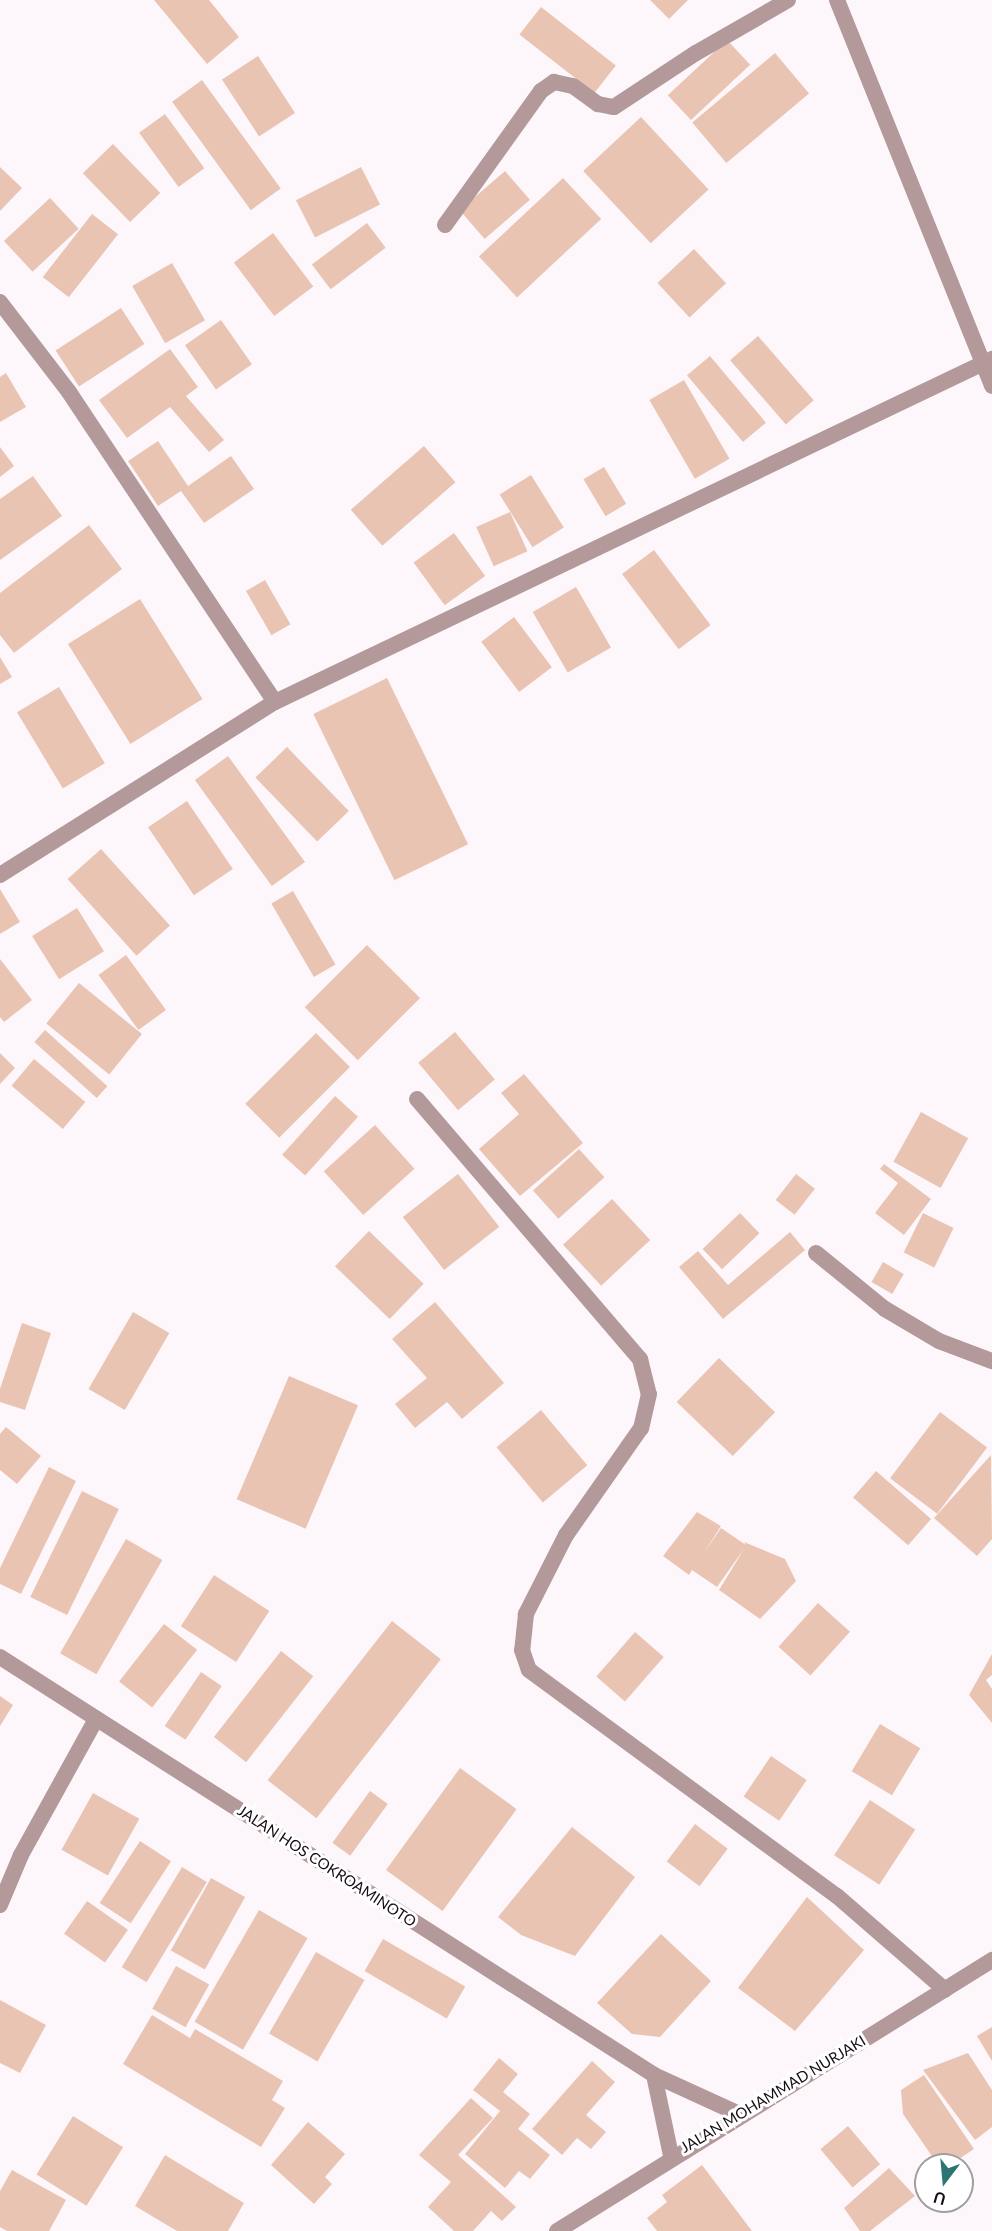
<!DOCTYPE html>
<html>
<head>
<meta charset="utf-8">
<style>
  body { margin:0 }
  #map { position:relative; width:992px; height:2231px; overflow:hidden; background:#fdf7fc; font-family:Lato,sans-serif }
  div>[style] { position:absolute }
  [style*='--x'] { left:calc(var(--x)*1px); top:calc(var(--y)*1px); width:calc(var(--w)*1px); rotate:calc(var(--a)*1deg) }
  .building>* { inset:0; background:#eac4b3; transform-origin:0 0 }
  .minor>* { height:16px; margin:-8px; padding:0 8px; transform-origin:8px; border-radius:8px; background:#b3999a }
  .tertiary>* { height:16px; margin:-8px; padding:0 8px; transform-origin:8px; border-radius:8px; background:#b3999a }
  span { translate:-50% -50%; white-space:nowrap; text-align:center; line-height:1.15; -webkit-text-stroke:6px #fff; paint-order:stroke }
  .street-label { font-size:15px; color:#150c15 }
  .north { position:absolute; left:914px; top:2153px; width:60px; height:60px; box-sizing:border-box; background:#fff; border:2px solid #a19ea1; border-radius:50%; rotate:196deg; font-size:16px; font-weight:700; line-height:24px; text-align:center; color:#150c15 }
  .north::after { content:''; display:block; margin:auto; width:21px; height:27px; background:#2b7572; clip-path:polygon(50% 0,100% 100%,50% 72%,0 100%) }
</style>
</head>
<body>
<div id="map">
  <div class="building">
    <i style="clip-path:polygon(154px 0,209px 0,239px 37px,207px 64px)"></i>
    <i style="clip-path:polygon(650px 0,688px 0,669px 19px)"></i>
    <i style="left:541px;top:7px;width:95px;height:35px;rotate:38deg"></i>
    <i style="left:727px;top:40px;width:34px;height:81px;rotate:47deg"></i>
    <i style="left:775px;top:53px;width:53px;height:108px;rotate:50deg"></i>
    <i style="left:258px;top:56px;width:68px;height:43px;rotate:57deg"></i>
    <i style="left:202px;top:80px;width:134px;height:37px;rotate:54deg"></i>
    <i style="left:165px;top:114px;width:67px;height:32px;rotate:54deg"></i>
    <i style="left:641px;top:117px;width:99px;height:79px;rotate:47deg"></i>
    <i style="left:113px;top:144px;width:68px;height:42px;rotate:46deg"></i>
    <i style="clip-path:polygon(0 167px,22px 188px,0 211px)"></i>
    <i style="left:361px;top:167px;width:42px;height:73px;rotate:63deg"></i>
    <i style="left:505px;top:171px;width:38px;height:60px;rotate:49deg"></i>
    <i style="left:563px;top:178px;width:56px;height:115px;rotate:47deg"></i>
    <i style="left:50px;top:198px;width:42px;height:63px;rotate:47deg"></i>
    <i style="left:92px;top:214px;width:33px;height:80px;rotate:38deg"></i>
    <i style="left:367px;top:223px;width:31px;height:69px;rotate:53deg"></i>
    <i style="left:273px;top:233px;width:67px;height:49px;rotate:53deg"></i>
    <i style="left:694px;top:249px;width:47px;height:50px;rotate:47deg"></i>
    <i style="left:172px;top:263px;width:66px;height:46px;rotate:60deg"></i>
    <i style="left:121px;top:308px;width:43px;height:78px;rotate:57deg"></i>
    <i style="left:221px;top:320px;width:54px;height:44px;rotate:55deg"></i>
    <i style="left:758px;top:336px;width:85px;height:37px;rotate:49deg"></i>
    <i style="clip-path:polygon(170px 349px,198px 387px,186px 396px,224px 440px,209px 452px,170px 407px,127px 438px,99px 400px)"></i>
    <i style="left:710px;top:356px;width:87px;height:30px;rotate:50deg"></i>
    <i style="clip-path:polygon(6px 373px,26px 407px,0 422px,0 377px)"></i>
    <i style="left:684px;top:380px;width:91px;height:40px;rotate:60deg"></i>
    <i style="clip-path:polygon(158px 441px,188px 486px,231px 456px,254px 489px,204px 523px,181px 491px,158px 506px,128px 461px)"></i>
    <i style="left:424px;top:446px;width:48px;height:97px;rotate:49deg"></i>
    <i style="clip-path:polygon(0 447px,14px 466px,0 477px)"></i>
    <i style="left:604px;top:467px;width:43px;height:24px;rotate:59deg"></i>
    <i style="left:531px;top:475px;width:62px;height:37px;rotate:58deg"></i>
    <i style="clip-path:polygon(33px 476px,62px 516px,0 560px,0 499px)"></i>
    <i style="left:510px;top:512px;width:43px;height:37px;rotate:66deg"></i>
    <i style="clip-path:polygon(89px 525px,122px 569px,14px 653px,0 635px,0 593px)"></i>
    <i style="left:454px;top:533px;width:53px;height:50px;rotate:54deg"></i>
    <i style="left:654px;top:550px;width:94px;height:40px;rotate:53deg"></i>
    <i style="left:265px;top:580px;width:51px;height:22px;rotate:60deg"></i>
    <i style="left:576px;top:587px;width:70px;height:50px;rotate:60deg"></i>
    <i style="left:140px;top:599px;width:118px;height:85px;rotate:58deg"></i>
    <i style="left:514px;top:617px;width:63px;height:41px;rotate:53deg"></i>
    <i style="clip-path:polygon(0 657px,12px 677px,0 684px)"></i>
    <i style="left:387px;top:678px;width:185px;height:82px;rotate:64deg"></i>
    <i style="left:59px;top:687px;width:89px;height:49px;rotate:59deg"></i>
    <i style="left:287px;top:747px;width:89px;height:44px;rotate:46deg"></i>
    <i style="left:228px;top:756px;width:131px;height:41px;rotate:54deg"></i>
    <i style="left:187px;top:801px;width:82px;height:47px;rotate:56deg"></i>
    <i style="left:101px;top:849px;width:103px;height:45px;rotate:48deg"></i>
    <i style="clip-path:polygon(0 889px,20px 922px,0 934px)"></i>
    <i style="left:293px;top:891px;width:85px;height:25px;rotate:60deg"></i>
    <i style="left:77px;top:908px;width:51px;height:53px;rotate:58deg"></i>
    <i style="left:367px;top:945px;width:75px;height:88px;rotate:45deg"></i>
    <i style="left:126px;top:955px;width:68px;height:34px;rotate:54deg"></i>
    <i style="clip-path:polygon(0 959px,32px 1000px,4px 1022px,0 1017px)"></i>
    <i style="left:79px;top:983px;width:81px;height:52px;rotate:39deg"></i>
    <i style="left:45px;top:1030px;width:84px;height:16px;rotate:42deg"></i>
    <i style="left:455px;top:1032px;width:62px;height:48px;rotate:50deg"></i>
    <i style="left:316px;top:1033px;width:48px;height:100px;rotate:45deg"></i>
    <i style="clip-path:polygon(0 1053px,15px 1068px,0 1084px)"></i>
    <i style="left:34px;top:1059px;width:67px;height:35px;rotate:40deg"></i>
    <i style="clip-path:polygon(524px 1074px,583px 1143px,520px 1196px,479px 1149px,519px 1114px,501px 1093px)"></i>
    <i style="left:335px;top:1096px;width:31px;height:79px;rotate:42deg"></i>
    <i style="left:921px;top:1112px;width:54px;height:57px;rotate:29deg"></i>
    <i style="left:375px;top:1125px;width:59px;height:69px;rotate:48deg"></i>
    <i style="left:579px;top:1149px;width:38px;height:62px;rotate:48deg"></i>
    <i style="clip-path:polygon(884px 1164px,931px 1199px,904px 1235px,875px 1213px,898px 1183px,880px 1169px)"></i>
    <i style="left:458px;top:1174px;width:67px;height:70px;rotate:52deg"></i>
    <i style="left:796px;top:1174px;width:24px;height:33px;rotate:38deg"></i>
    <i style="left:612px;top:1199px;width:56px;height:67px;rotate:47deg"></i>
    <i style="left:740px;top:1213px;width:28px;height:52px;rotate:46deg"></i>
    <i style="left:923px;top:1213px;width:34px;height:44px;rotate:26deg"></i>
    <i style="left:369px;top:1231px;width:76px;height:49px;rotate:44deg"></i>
    <i style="clip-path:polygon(790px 1232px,805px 1250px,723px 1319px,679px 1267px,698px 1251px,728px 1285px)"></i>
    <i style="left:883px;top:1262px;width:24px;height:23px;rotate:30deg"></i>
    <i style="clip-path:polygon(435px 1302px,504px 1383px,462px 1419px,447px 1402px,415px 1428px,395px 1404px,427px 1378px,392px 1339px)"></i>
    <i style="left:133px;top:1312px;width:42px;height:89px;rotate:30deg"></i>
    <i style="clip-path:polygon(22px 1323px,51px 1333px,25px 1410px,0 1402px,0 1389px)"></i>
    <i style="left:719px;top:1358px;width:78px;height:61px;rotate:44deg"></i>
    <i style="left:289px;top:1376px;width:75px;height:134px;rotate:23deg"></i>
    <i style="left:541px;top:1410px;width:72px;height:58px;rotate:50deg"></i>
    <i style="left:940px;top:1412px;width:59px;height:83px;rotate:37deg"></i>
    <i style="clip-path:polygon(6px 1427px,41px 1456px,17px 1484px,0 1470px,0 1434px)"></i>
    <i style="clip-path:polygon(991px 1455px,992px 1539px,977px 1556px,934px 1518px)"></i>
    <i style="clip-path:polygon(49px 1467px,76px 1481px,21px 1594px,0 1584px,0 1568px)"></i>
    <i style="left:876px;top:1471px;width:73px;height:35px;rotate:41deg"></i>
    <i style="left:82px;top:1491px;width:41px;height:118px;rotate:26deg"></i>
    <i style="clip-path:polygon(697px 1512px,721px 1526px,704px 1553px,721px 1528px,746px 1545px,744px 1542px,785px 1559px,796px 1581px,760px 1619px,719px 1590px,744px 1549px,717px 1587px,692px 1570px,689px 1575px,663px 1556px)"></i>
    <i style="left:126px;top:1539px;width:42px;height:132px;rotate:30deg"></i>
    <i style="left:214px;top:1575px;width:66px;height:61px;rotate:33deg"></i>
    <i style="left:818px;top:1603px;width:43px;height:59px;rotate:42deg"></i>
    <i style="left:392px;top:1621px;width:62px;height:202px;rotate:38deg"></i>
    <i style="left:164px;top:1624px;width:42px;height:73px;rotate:38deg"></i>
    <i style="left:635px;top:1632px;width:38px;height:59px;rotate:41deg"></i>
    <i style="left:281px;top:1651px;width:41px;height:109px;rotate:38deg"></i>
    <i style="clip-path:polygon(992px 1654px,992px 1675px,986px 1680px,992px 1689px,992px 1723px,969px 1695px)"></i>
    <i style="left:201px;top:1672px;width:25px;height:65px;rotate:34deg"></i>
    <i style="clip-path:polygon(0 1696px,13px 1705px,0 1726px)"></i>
    <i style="left:880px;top:1724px;width:47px;height:55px;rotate:31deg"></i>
    <i style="left:771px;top:1756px;width:43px;height:49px;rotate:34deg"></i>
    <i style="left:460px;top:1768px;width:70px;height:126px;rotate:36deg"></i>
    <i style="left:370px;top:1791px;width:22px;height:64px;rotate:36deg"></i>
    <i style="left:93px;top:1793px;width:53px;height:65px;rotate:29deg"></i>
    <i style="left:870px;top:1800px;width:54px;height:66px;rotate:33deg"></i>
    <i style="left:695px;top:1824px;width:41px;height:47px;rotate:37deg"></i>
    <i style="clip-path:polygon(572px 1827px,635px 1877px,575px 1956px,521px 1935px,498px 1917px)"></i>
    <i style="left:140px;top:1841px;width:37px;height:74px;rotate:33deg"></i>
    <i style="left:182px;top:1867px;width:29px;height:117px;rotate:31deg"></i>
    <i style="left:211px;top:1878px;width:39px;height:83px;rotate:29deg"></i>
    <i style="clip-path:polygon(807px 1897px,864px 1950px,795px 2031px,738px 1988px)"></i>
    <i style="left:87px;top:1901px;width:50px;height:40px;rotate:35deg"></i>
    <i style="left:259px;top:1910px;width:56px;height:129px;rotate:30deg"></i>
    <i style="clip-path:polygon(661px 1934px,711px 1981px,660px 2037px,632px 2034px,597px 2003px)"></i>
    <i style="left:383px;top:1939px;width:95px;height:37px;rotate:30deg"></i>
    <i style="left:316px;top:1952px;width:56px;height:94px;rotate:30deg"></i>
    <i style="left:176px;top:1966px;width:38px;height:49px;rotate:29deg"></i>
    <i style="clip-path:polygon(0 2000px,46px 2025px,20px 2073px,0 2063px)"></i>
    <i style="clip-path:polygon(152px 2015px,190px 2038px,195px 2029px,283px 2081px,272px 2100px,285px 2108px,261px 2147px,123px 2064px)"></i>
    <i style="clip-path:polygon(992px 2027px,992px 2061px,977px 2036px)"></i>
    <i style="clip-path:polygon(968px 2053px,992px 2090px,992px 2127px,975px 2140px,923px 2070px)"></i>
    <i style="clip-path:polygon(499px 2058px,518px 2074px,503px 2092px,530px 2114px,518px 2129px,550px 2155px,530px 2179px,519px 2171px,505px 2188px,465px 2154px,500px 2111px,473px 2090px)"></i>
    <i style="clip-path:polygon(592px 2061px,615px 2082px,586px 2115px,606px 2132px,591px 2149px,577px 2138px,562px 2155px,532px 2129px)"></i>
    <i style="clip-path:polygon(924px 2075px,974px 2149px,950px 2165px,938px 2165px,903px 2114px,901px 2090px)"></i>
    <i style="clip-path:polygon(471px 2098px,493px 2118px,458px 2155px,516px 2207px,502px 2221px,491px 2211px,473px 2231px,454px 2231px,428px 2207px,451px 2182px,419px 2155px)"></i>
    <i style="left:73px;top:2116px;width:59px;height:69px;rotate:32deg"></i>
    <i style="clip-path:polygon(308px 2122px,345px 2154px,325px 2177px,332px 2184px,314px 2204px,271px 2165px)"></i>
    <i style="left:848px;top:2126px;width:50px;height:36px;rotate:50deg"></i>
    <i style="clip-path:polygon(165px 2155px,244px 2203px,228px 2231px,177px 2231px,135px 2206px)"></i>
    <i style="clip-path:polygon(702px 2165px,752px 2231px,657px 2231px,647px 2218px,667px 2202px,662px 2195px)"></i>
    <i style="clip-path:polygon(889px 2168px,915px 2196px,870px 2231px,860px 2231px,844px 2208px)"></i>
    <i style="clip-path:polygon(12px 2170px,66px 2200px,49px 2231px,7px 2231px,0 2227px,0 2191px)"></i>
  </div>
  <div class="minor">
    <i style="--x:445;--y:225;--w:165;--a:-54.4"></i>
    <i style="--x:541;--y:91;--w:16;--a:-35"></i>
    <i style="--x:554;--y:82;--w:19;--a:12"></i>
    <i style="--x:573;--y:86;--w:31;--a:36"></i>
    <i style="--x:598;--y:104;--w:16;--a:11"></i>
    <i style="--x:614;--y:107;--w:98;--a:-33.4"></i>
    <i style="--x:696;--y:53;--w:106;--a:-29.9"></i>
    <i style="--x:0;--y:302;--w:113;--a:52.5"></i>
    <i style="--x:69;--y:392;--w:372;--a:56.4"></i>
    <i style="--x:417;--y:1099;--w:343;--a:49.4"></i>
    <i style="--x:640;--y:1359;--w:36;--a:76"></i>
    <i style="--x:649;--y:1394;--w:35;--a:103"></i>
    <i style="--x:641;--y:1428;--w:131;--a:125"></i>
    <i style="--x:566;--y:1535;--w:89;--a:116.9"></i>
    <i style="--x:526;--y:1614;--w:36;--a:96"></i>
    <i style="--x:522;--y:1650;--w:21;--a:71"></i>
    <i style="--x:529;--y:1670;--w:382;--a:36.3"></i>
    <i style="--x:837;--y:1896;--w:143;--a:41"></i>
    <i style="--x:816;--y:1253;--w:89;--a:39.1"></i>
    <i style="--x:885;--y:1309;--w:63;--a:30.7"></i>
    <i style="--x:939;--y:1341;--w:57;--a:20.7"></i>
    <i style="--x:0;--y:1905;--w:54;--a:-67.2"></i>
    <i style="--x:21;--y:1855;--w:155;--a:-61.1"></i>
  </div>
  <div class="tertiary">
    <i style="--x:837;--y:0;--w:416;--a:68.1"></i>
    <i style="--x:0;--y:875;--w:325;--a:-32.2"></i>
    <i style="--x:275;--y:702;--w:795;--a:-25.57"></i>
    <i style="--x:0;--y:1657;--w:776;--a:32.58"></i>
    <i style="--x:654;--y:2075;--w:94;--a:24.6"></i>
    <i style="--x:654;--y:2075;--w:83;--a:78.1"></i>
    <i style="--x:557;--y:2231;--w:513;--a:-31.92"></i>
  </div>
  <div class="street-label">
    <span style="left:327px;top:1866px;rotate:33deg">JALAN HOS COKROAMINOTO</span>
    <span style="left:773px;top:2094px;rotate:-31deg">JALAN MOHAMMAD NURJAKI</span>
  </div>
  <div class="north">U</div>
</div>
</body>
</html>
